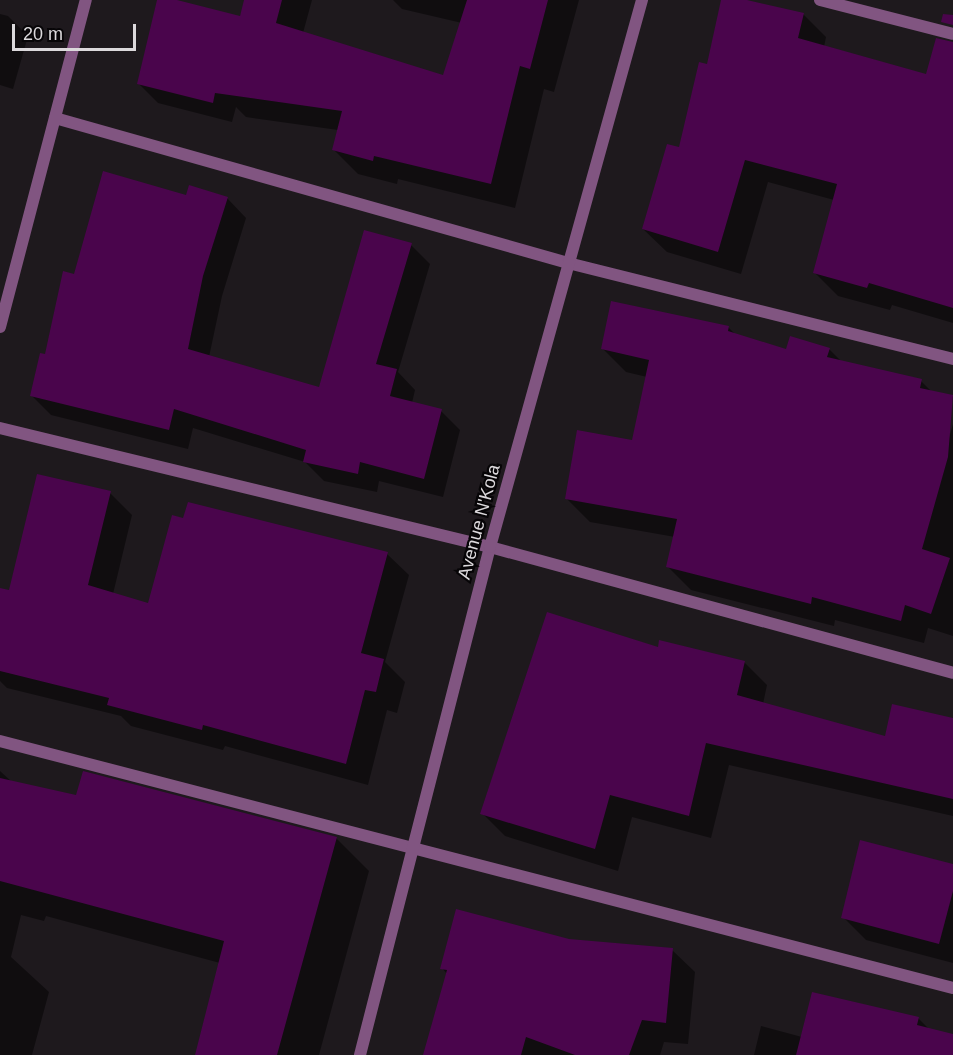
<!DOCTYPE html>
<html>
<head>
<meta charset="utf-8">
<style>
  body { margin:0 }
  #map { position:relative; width:953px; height:1055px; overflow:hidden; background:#1e191d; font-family:Helvetica,sans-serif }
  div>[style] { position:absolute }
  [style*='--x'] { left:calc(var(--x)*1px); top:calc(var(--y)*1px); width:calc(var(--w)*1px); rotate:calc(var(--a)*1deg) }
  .shadow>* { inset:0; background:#0007 }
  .building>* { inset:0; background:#4a054c }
  .minor>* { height:12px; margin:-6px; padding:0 6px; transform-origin:6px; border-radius:6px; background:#815581 }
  span { translate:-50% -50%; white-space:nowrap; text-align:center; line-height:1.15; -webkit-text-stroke:4.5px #070507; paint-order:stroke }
  .street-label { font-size:18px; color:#dcd9dc }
  .scale { position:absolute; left:12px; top:24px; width:124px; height:27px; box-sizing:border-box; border:3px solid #dcd9dc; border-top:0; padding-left:8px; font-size:18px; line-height:21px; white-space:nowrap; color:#dcd9dc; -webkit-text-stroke:4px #070507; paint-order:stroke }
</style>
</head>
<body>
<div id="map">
  <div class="shadow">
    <i style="clip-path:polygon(159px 0,171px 0,220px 70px,246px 0,312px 0,303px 33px,444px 77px,462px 23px,402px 9px,393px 0,579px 0,554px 92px,544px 89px,515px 208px,398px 179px,397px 184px,358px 174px,334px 150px,338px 130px,246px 117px,236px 107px,232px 122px,158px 103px,138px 83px)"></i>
    <i style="clip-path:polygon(722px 0,740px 0,803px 14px,826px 37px,824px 47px,927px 76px,953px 75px,953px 323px,892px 305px,890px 310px,838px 296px,815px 273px,834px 200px,768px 182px,741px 274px,667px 252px,643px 229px,680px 149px,708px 66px)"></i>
    <i style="clip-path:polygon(0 14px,8px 16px,28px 36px,13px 89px,0 85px)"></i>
    <i style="clip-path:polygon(187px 197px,227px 198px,246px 218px,222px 296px,209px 357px,320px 389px,411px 245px,430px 264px,398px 372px,415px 390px,412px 403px,441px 411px,460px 430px,443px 497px,379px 481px,377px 492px,324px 481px,305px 462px,193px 428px,188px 449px,51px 415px,32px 396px,75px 275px)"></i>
    <i style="clip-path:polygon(728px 327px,737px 336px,787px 351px,829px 349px,842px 362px,921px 381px,932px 392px,953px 396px,942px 463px,953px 424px,953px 636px,928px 628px,924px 643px,835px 620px,834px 626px,691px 590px,668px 567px,675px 537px,590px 522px,567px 499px,633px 441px,647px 377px,626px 372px,603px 349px)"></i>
    <i style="clip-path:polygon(110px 493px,132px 515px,113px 594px,149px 605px,387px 554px,409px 575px,385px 662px,405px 682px,397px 713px,387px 710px,368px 785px,225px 746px,223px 750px,131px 726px,121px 716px,7px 688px,0 681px,0 606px)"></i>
    <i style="clip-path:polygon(659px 649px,744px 662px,767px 685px,763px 704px,886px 738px,953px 719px,953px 816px,729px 765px,711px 838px,632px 817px,618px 871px,505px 836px,482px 813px)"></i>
    <i style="clip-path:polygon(0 771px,12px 782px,77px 797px,336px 838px,369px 871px,319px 1055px,197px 1055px,220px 963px,46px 916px,44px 921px,21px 915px,11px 957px,49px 992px,32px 1055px,0 1055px)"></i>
    <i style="clip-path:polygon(953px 866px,953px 963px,866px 940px,843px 917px)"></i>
    <i style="clip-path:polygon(569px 940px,672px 950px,695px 972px,688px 1044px,664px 1042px,660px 1055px,424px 1055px,447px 974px,442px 968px)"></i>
    <i style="clip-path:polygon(918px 1018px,929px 1029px,953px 1036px,953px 1055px,754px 1055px,761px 1026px,802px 1037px)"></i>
  </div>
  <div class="building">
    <i style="clip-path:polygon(157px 0,177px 0,240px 16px,244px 0,282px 0,276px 23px,443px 75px,467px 0,548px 0,530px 69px,520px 66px,491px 184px,374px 156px,373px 161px,332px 150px,342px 111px,215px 93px,213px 103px,137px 84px)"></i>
    <i style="clip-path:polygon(721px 0,747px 0,804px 13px,798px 38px,926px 74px,936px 38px,953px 42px,953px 308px,869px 283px,867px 288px,813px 273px,837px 184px,745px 160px,718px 252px,642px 229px,667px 144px,679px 147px,699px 62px,707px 64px)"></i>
    <i style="clip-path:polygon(943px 14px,953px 15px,953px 25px,941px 22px)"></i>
    <i style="clip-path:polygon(103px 171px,186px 195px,189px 185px,228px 197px,203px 276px,188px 349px,319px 387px,364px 230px,412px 243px,376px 364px,397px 369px,390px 396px,442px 409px,424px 479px,360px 462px,358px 474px,303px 462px,306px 450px,174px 409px,169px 430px,30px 396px,40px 353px,45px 354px,63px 271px,74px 274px)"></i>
    <i style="clip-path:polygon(611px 301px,729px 326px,728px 331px,786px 349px,790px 336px,830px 348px,827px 357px,922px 379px,920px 388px,953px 395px,948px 457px,922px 549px,950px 558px,931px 614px,905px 605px,901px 621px,812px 597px,811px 604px,666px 567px,677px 519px,565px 499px,577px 430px,632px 440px,649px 360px,601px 349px)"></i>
    <i style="clip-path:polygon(37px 474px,111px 491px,88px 585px,148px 603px,172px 515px,183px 518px,188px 502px,388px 552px,361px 653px,384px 659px,376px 692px,365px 690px,346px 764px,203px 725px,202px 730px,107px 705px,109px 698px,0 671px,0 588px,9px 590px)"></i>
    <i style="clip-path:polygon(547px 612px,658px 647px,659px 640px,745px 661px,737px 695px,885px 736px,892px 704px,953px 718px,953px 799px,706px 743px,689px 816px,610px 795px,595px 849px,480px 814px)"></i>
    <i style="clip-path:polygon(83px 771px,337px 837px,277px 1055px,195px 1055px,224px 941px,0 881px,0 778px,76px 795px)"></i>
    <i style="clip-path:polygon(860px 840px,953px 864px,953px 891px,939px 944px,841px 918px)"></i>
    <i style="clip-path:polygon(456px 909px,569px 939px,673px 948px,666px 1023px,642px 1020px,629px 1055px,575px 1055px,526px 1037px,521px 1055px,423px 1055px,447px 970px,440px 969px)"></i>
    <i style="clip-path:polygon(812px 992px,919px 1017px,917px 1025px,953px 1034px,953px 1055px,796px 1055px)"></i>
  </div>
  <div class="minor">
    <i style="--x:820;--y:0;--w:137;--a:14.3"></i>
    <i style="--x:55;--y:118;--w:533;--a:15.78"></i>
    <i style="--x:568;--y:263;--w:397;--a:14"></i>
    <i style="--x:0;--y:327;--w:338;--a:-75.3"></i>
    <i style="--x:0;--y:428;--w:504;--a:13.65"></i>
    <i style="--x:490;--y:547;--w:480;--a:15.2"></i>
    <i style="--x:0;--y:741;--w:984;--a:14.53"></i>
    <i style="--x:360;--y:1055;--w:524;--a:-75.65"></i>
    <i style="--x:490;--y:547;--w:568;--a:-74.47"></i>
  </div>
  <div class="street-label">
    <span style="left:479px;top:522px;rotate:-75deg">Avenue N'Kola</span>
  </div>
  <div class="scale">20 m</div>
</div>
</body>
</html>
